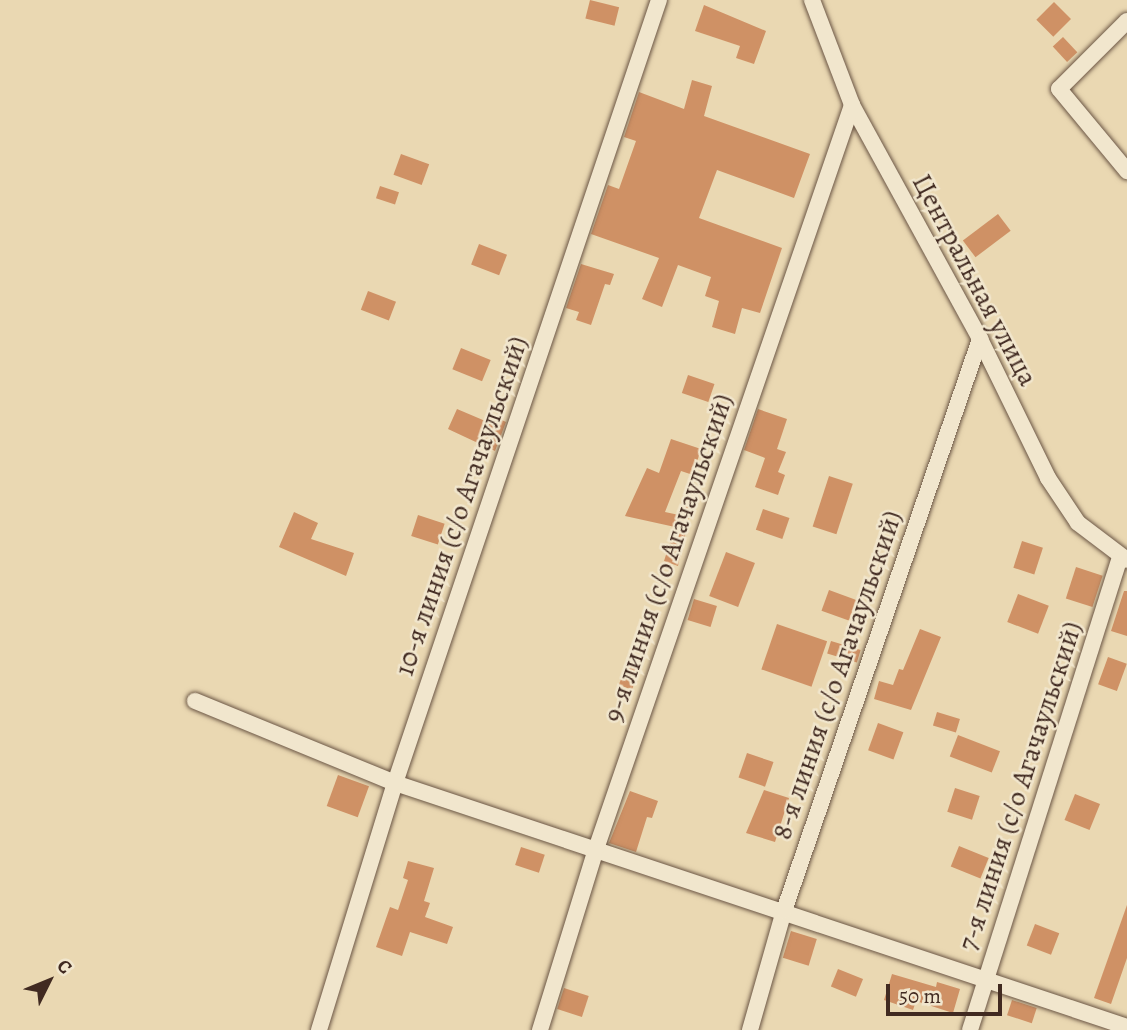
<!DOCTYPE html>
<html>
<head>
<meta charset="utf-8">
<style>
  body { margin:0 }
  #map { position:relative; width:1127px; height:1030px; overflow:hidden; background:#ead8b2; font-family:Alegreya,serif }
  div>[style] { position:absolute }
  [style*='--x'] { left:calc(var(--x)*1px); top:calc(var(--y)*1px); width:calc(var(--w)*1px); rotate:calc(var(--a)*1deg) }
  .building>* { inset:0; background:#cf9165; transform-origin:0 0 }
  .roads { filter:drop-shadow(0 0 2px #6b5645) drop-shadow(0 0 2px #6b5645) }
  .street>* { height:16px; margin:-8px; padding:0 8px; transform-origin:8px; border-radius:8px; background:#f1e6cd }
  span { translate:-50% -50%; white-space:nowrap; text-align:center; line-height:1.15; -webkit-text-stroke:5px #f1e6cd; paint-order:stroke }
  .street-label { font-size:28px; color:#412a21 }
  .north { position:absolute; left:14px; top:946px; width:70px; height:70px; -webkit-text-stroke:5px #f1e6cd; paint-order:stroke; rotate:47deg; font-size:19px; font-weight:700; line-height:28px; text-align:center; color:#412a21 }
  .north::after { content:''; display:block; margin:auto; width:24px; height:32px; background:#412a21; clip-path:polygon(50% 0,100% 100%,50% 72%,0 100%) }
  .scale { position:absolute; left:886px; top:984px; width:116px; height:32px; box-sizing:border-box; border:4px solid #412a21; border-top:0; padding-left:9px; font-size:21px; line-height:24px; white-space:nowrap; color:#412a21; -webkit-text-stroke:5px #f1e6cd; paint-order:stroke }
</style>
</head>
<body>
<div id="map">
  <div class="building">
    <i style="left:590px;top:0;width:30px;height:19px;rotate:14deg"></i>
    <i style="left:1054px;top:2px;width:24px;height:25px;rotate:45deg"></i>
    <i style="clip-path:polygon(704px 5px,766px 31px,754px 64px,736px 58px,740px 46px,695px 31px)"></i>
    <i style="left:1063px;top:37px;width:21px;height:14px;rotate:47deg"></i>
    <i style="clip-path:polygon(692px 80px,712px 86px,704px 116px,810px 154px,794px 198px,717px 170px,699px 218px,782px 248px,760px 313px,742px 308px,735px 334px,712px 327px,719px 301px,705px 296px,711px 277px,678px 265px,662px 307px,642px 299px,659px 258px,591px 234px,608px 185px,619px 189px,636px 141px,624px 137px,639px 92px,684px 109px)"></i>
    <i style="left:401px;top:154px;width:30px;height:22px;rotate:20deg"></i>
    <i style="left:380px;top:186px;width:20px;height:13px;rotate:18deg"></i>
    <i style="left:998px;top:214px;width:21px;height:44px;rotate:53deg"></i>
    <i style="left:479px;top:244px;width:30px;height:22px;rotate:21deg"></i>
    <i style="clip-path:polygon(581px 264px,614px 274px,610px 285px,605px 284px,591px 325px,576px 320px,579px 312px,566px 308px)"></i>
    <i style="left:368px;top:291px;width:30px;height:20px;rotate:21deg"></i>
    <i style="left:461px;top:348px;width:32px;height:23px;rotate:22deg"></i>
    <i style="left:688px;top:375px;width:28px;height:19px;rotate:19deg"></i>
    <i style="clip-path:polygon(457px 409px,490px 423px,493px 416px,506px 422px,495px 451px,448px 429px)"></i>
    <i style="clip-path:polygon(758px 409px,787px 419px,777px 449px,786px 452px,778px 472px,785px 475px,778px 495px,755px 487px,765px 458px,744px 450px)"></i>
    <i style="clip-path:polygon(671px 439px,701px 449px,693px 475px,681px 471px,665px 512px,679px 515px,684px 503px,692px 506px,678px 566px,664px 561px,675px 527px,625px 516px,647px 468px,659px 473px)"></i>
    <i style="left:829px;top:476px;width:25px;height:53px;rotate:18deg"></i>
    <i style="left:763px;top:509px;width:28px;height:22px;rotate:19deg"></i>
    <i style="clip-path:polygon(294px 512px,318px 523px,311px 539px,354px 553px,346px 576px,279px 547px)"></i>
    <i style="left:418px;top:515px;width:28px;height:22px;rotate:18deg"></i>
    <i style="left:1022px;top:541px;width:22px;height:28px;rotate:18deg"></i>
    <i style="left:726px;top:552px;width:31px;height:47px;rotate:21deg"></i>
    <i style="left:1076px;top:567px;width:28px;height:33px;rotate:18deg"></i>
    <i style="left:829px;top:590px;width:29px;height:22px;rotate:20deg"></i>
    <i style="clip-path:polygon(1124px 591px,1127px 591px,1127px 636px,1111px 631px)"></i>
    <i style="left:1018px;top:594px;width:33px;height:30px;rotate:21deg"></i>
    <i style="left:694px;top:599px;width:24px;height:22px;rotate:17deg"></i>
    <i style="left:777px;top:624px;width:53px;height:48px;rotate:19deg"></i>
    <i style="clip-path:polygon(920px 629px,941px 637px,911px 710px,874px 699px,879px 681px,893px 685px,899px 669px,903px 670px)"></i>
    <i style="left:831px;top:641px;width:31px;height:13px;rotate:17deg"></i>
    <i style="left:631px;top:653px;width:14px;height:34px;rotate:21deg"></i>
    <i style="left:1108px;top:657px;width:20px;height:29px;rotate:20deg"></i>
    <i style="left:937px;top:712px;width:24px;height:14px;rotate:17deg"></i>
    <i style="left:878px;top:723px;width:27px;height:29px;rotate:20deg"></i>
    <i style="left:958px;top:735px;width:45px;height:23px;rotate:21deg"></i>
    <i style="left:747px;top:753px;width:28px;height:26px;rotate:19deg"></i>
    <i style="left:338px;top:775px;width:33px;height:33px;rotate:20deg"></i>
    <i style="left:955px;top:788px;width:26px;height:25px;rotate:18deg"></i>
    <i style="clip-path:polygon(764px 790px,789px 798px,775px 842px,746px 833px)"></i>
    <i style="clip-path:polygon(630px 791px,658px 801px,652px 818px,647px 817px,636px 852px,609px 843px)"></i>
    <i style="left:1075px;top:794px;width:27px;height:28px;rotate:22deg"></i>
    <i style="left:959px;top:846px;width:32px;height:22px;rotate:22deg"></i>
    <i style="left:521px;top:847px;width:25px;height:19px;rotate:18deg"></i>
    <i style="clip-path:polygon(408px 861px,434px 868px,424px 901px,430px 903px,425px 917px,453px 927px,447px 944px,410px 932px,402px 956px,376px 947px,390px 907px,398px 910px,408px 880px,403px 878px)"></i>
    <i style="clip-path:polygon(1127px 905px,1127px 958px,1111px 1004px,1094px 998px)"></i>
    <i style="left:1035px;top:924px;width:26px;height:23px;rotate:21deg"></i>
    <i style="left:791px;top:931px;width:27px;height:28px;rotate:17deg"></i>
    <i style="left:838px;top:969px;width:27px;height:19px;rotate:22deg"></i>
    <i style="clip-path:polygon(892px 974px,936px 987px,937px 982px,960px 989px,953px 1013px,916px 1001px,913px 1010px,884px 1000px)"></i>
    <i style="left:564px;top:988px;width:26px;height:22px;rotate:18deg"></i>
    <i style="left:1012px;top:1000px;width:26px;height:16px;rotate:18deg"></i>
  </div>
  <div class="roads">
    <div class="street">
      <i style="--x:812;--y:0;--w:112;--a:69.1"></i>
      <i style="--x:852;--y:105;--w:267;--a:61.3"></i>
      <i style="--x:980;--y:339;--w:155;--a:63.9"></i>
      <i style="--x:1048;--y:478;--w:54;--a:56.3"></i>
      <i style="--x:1078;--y:523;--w:61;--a:37.1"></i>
      <i style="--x:1127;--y:21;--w:96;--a:135"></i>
      <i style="--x:1059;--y:89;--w:107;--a:50.3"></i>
      <i style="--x:195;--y:701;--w:216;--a:22.3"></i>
      <i style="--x:395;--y:783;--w:772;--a:18.43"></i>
      <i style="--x:319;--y:1030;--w:258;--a:-72.9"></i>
      <i style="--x:395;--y:783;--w:826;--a:-71.37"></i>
      <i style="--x:540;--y:1030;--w:189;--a:-72.8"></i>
      <i style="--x:596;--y:849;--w:787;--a:-71.01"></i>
      <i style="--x:750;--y:1030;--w:124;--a:-74.1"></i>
      <i style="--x:784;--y:911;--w:605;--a:-71.09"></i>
      <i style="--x:970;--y:1030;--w:496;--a:-72.4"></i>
    </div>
  </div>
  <div class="street-label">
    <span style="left:975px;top:280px;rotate:62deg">Центральная улица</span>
    <span style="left:461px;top:506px;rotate:-71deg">10-я линия (с/о Агачаульский)</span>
    <span style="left:668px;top:558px;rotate:-71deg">9-я линия (с/о Агачаульский)</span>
    <span style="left:837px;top:675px;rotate:-71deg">8-я линия (с/о Агачаульский)</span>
    <span style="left:1020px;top:786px;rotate:-72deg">7-я линия (с/о Агачаульский)</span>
  </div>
  <div class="north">С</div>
  <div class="scale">50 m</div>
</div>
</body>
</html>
